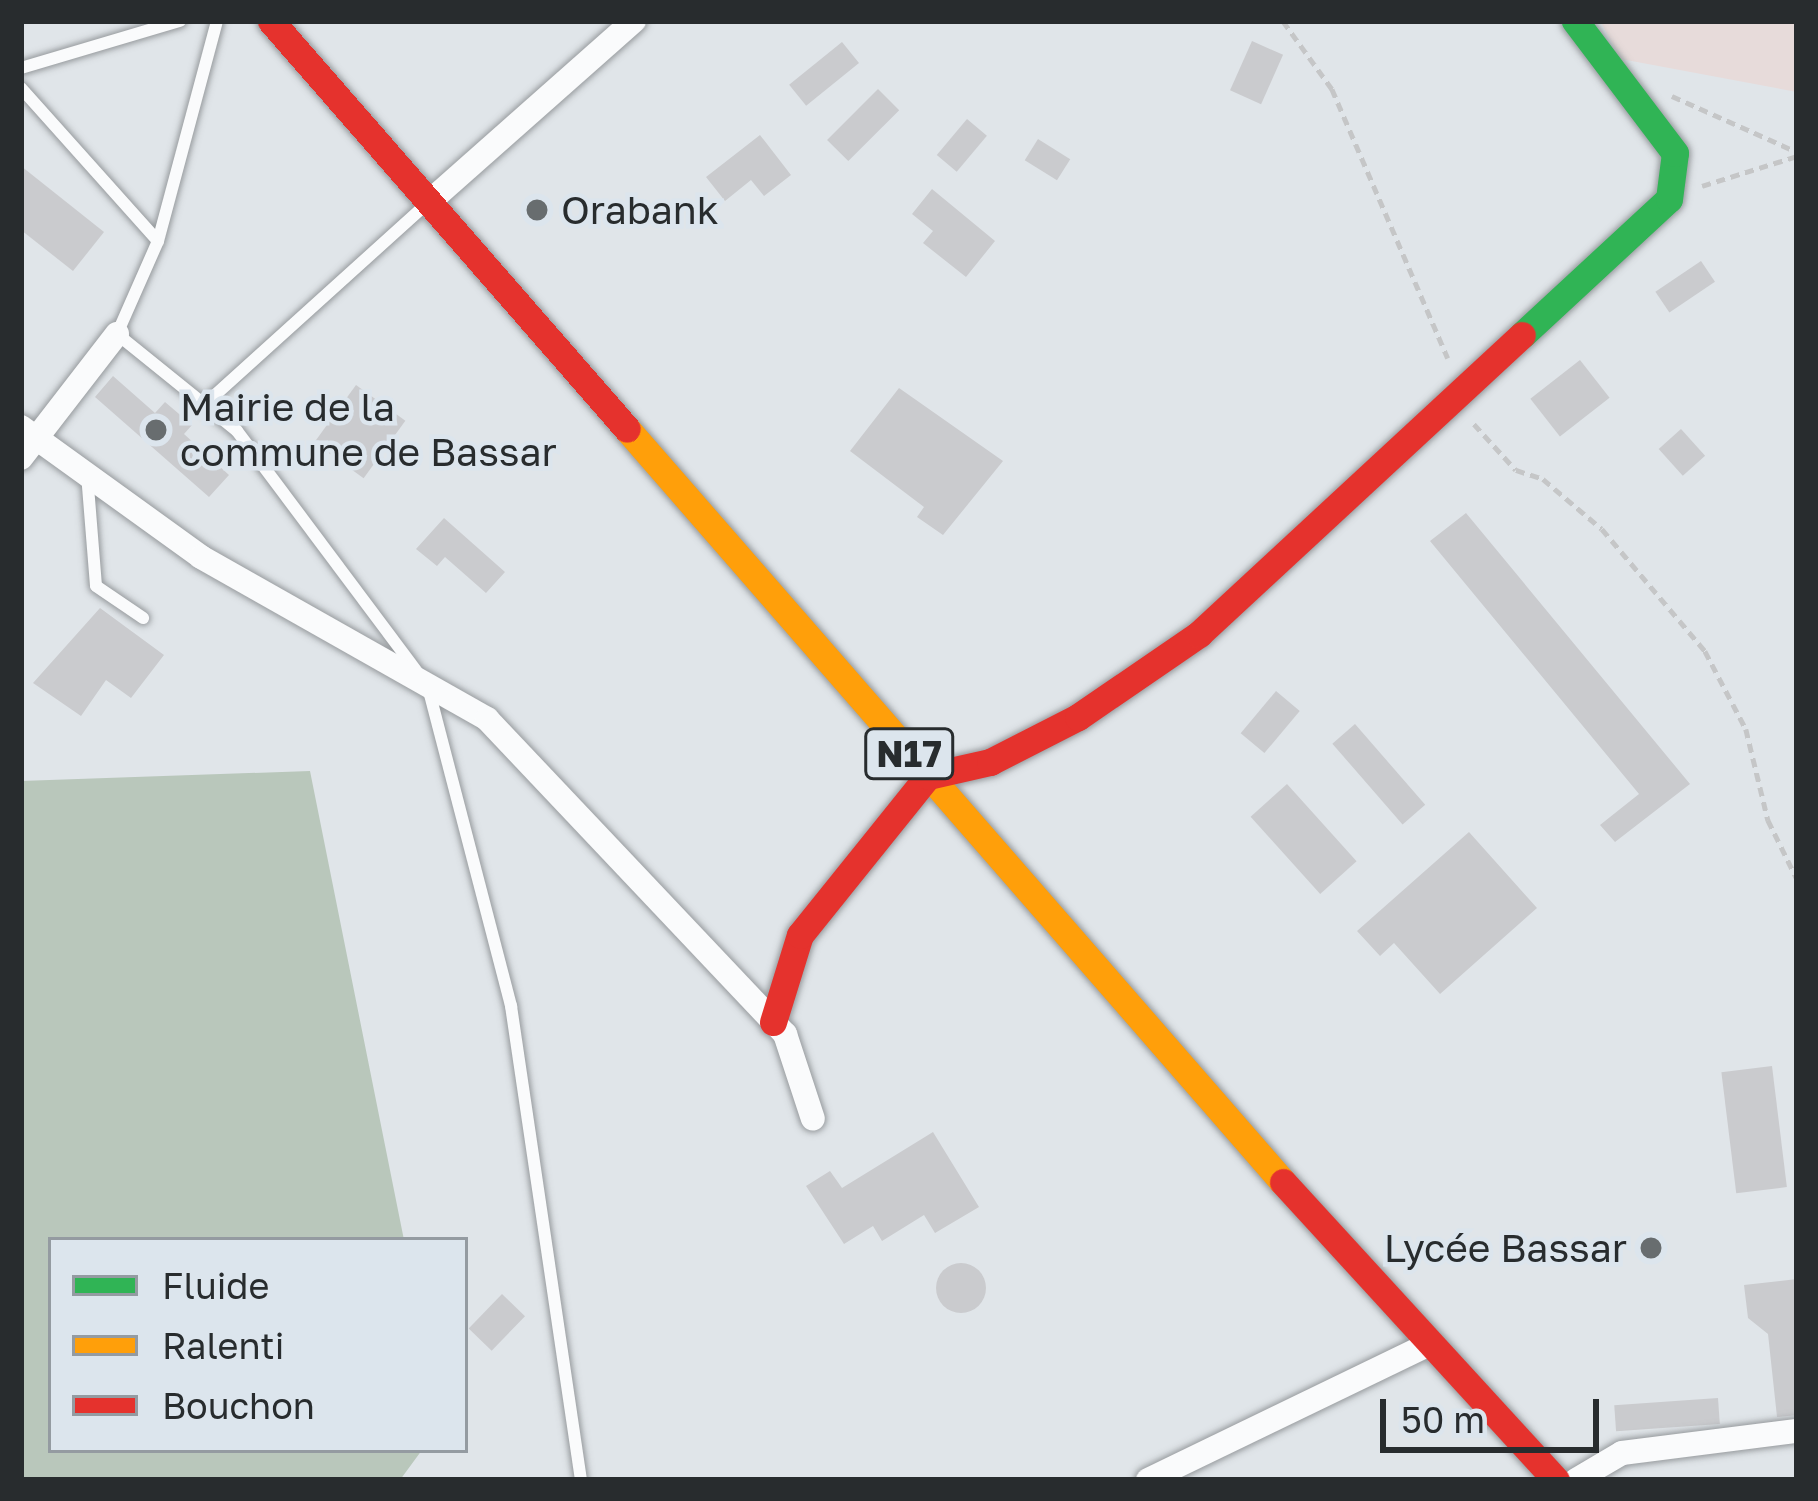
<!DOCTYPE html>
<html>
<head>
<meta charset="utf-8">
<style>
  body { margin:0 }
  #map { position:relative; width:1818px; height:1501px; overflow:hidden; background:#e0e5e9; font-family:"Golos Text",sans-serif }
  div>[style] { position:absolute }
  [style*='--x'] { left:calc(var(--x)*1px); top:calc(var(--y)*1px); width:calc(var(--w)*1px); rotate:calc(var(--a)*1deg) }
  .commercial>* { inset:0; background:#e7dbda }
  .forest>* { inset:0; background:#b9c7bb }
  .building>* { inset:0; background:#cacbce; transform-origin:0 0 }
  .round { border-radius:50% }
  .path>* { height:4.5px; margin-top:-2.25px; transform-origin:0; background:repeating-linear-gradient(90deg,#c5c6c7 0 9px,transparent 0 15px) }
  .roads { filter:drop-shadow(0 0 3px #979b9e) drop-shadow(0 0 3px #979b9e) }
  .lane>* { height:12px; margin:-6px; padding:0 6px; transform-origin:6px; border-radius:6px; background:#fafbfc }
  .street>* { height:24px; margin:-12px; padding:0 12px; transform-origin:12px; border-radius:12px; background:#fafbfc }
  .fast>* { height:27px; margin:-13.5px; padding:0 13.5px; transform-origin:13.5px; border-radius:13.5px; background:#30b455 }
  .slow>* { height:27px; margin:-13.5px; padding:0 13.5px; transform-origin:13.5px; border-radius:13.5px; background:#ff9f0a }
  .jam>* { height:27px; margin:-13.5px; padding:0 13.5px; transform-origin:13.5px; border-radius:13.5px; background:#e5322d }
  .dots>* { width:33px; height:33px; translate:-50% -50%; box-sizing:border-box; border:6px solid #dce5ed; border-radius:50% }
  span { translate:-50% -50%; white-space:nowrap; text-align:center; line-height:1.15; -webkit-text-stroke:9px #dce5ed; paint-order:stroke }
  .shield-label span { padding:3px 9px; background:#dce5ed; border:3px solid; border-radius:9px; -webkit-text-stroke-width:0 }
  .shield-label { font-size:36px; color:#282c2e; font-weight:700 }
  .poi-label { font-size:39px; color:#282c2e }
  .left { translate:0 -50%; text-align:left }
  .right { translate:-100% -50%; text-align:right }
  .frame { position:absolute; inset:0; border:24px solid #282c2e; pointer-events:none }
  .legend { position:absolute; left:48px; top:1237px; width:420px; height:216px; box-sizing:border-box; background:#dce5ed; border:3px solid #949ba1; margin:0; padding:15px 21px; list-style:none; font-size:36px; color:#282c2e }
  .legend li { display:flex; align-items:center; gap:24px; height:60px }
  .legend b { width:60px; border:3px solid #949ba1 }
  .scale { position:absolute; left:1380px; top:1399px; width:219px; height:54px; box-sizing:border-box; border:6px solid #282c2e; border-top:0; padding-left:15px; font-size:36px; line-height:42px; white-space:nowrap; color:#282c2e; -webkit-text-stroke:9px #dce5ed; paint-order:stroke }
</style>
</head>
<body>
<div id="map">
  <div class="commercial">
    <i style="clip-path:polygon(1600px 21px,1797px 21px,1797px 92px,1621px 59px)"></i>
  </div>
  <div class="forest">
    <i style="clip-path:polygon(310px 771px,404px 1240px,51px 1240px,51px 1450px,422px 1450px,400px 1480px,21px 1480px,21px 781px)"></i>
  </div>
  <div class="building">
    <i style="left:1252px;top:41px;width:34px;height:54px;rotate:24deg"></i>
    <i style="left:842px;top:42px;width:27px;height:68px;rotate:51deg"></i>
    <i style="left:878px;top:89px;width:30px;height:72px;rotate:45deg"></i>
    <i style="left:967px;top:119px;width:26px;height:47px;rotate:40deg"></i>
    <i style="clip-path:polygon(760px 135px,791px 175px,764px 196px,751px 180px,725px 201px,706px 177px)"></i>
    <i style="left:1038px;top:139px;width:38px;height:25px;rotate:32deg"></i>
    <i style="clip-path:polygon(21px 166px,104px 232px,73px 271px,21px 230px)"></i>
    <i style="clip-path:polygon(932px 189px,995px 241px,966px 277px,923px 243px,933px 231px,912px 214px)"></i>
    <i style="left:1701px;top:261px;width:25px;height:55px;rotate:56deg"></i>
    <i style="left:1580px;top:360px;width:48px;height:63px;rotate:52deg"></i>
    <i style="clip-path:polygon(113px 376px,155px 413px,165px 402px,192px 425px,184px 434px,229px 475px,209px 497px,95px 397px)"></i>
    <i style="left:356px;top:385px;width:61px;height:71px;rotate:36deg"></i>
    <i style="clip-path:polygon(899px 388px,1003px 461px,943px 535px,917px 517px,924px 507px,850px 451px)"></i>
    <i style="left:1681px;top:429px;width:36px;height:30px;rotate:48deg"></i>
    <i style="clip-path:polygon(1466px 513px,1690px 784px,1615px 842px,1600px 825px,1639px 794px,1430px 541px)"></i>
    <i style="clip-path:polygon(444px 518px,505px 572px,486px 593px,445px 557px,437px 566px,416px 549px)"></i>
    <i style="clip-path:polygon(100px 608px,164px 655px,131px 698px,106px 680px,81px 716px,33px 683px)"></i>
    <i style="left:1276px;top:691px;width:31px;height:55px;rotate:40deg"></i>
    <i style="left:1355px;top:724px;width:107px;height:30px;rotate:49deg"></i>
    <i style="left:1287px;top:784px;width:104px;height:49px;rotate:48deg"></i>
    <i style="clip-path:polygon(1469px 832px,1537px 908px,1440px 994px,1394px 943px,1380px 956px,1357px 931px)"></i>
    <i style="left:1772px;top:1066px;width:122px;height:51px;rotate:83deg"></i>
    <i style="clip-path:polygon(933px 1132px,979px 1207px,935px 1233px,924px 1215px,882px 1241px,873px 1226px,844px 1244px,806px 1186px,830px 1171px,842px 1188px)"></i>
    <i class="round" style="left:936px;top:1263px;width:50px;height:50px"></i>
    <i style="clip-path:polygon(1797px 1279px,1797px 1415px,1777px 1417px,1768px 1334px,1748px 1318px,1744px 1285px)"></i>
    <i style="left:502px;top:1294px;width:32px;height:48px;rotate:44deg"></i>
    <i style="left:1718px;top:1398px;width:26px;height:104px;rotate:86deg"></i>
  </div>
  <div class="path">
    <i style="--x:1283;--y:21;--w:84;--a:54.2"></i>
    <i style="--x:1332;--y:89;--w:293;--a:66.7"></i>
    <i style="--x:1672;--y:96;--w:137;--a:24.1"></i>
    <i style="--x:1702;--y:186;--w:100;--a:-17.5"></i>
    <i style="--x:1474;--y:424;--w:62;--a:47.6"></i>
    <i style="--x:1516;--y:470;--w:28;--a:18"></i>
    <i style="--x:1543;--y:479;--w:77;--a:40.3"></i>
    <i style="--x:1602;--y:529;--w:160;--a:49.8"></i>
    <i style="--x:1705;--y:651;--w:88;--a:62.3"></i>
    <i style="--x:1746;--y:729;--w:94;--a:76.4"></i>
    <i style="--x:1768;--y:820;--w:66;--a:63.8"></i>
    <i style="--x:1797;--y:1114;--w:23;--a:90"></i>
  </div>
  <div class="roads">
    <div class="lane">
      <i style="--x:217;--y:21;--w:228;--a:105"></i>
      <i style="--x:158;--y:241;--w:102;--a:113.8"></i>
      <i style="--x:117;--y:334;--w:154;--a:38.9"></i>
      <i style="--x:237;--y:431;--w:299;--a:53.2"></i>
      <i style="--x:21;--y:68;--w:166;--a:-16.5"></i>
      <i style="--x:21;--y:88;--w:205;--a:48.2"></i>
      <i style="--x:204;--y:405;--w:295;--a:-42.1"></i>
      <i style="--x:87;--y:474;--w:112;--a:85.4"></i>
      <i style="--x:96;--y:586;--w:57;--a:34.2"></i>
      <i style="--x:428;--y:687;--w:330;--a:75.4"></i>
      <i style="--x:511;--y:1006;--w:479;--a:81.6"></i>
    </div>
    <div class="street">
      <i style="--x:428;--y:203;--w:275;--a:-41.5"></i>
      <i style="--x:21;--y:427;--w:222;--a:35.8"></i>
      <i style="--x:201;--y:557;--w:329;--a:29.5"></i>
      <i style="--x:487;--y:719;--w:434;--a:46.6"></i>
      <i style="--x:785;--y:1034;--w:89;--a:71.8"></i>
      <i style="--x:21;--y:458;--w:157;--a:-52.3"></i>
      <i style="--x:1148;--y:1480;--w:314;--a:-25.8"></i>
      <i style="--x:1576;--y:1480;--w:53;--a:-30.4"></i>
      <i style="--x:1622;--y:1453;--w:176;--a:-7.2"></i>
    </div>
    <div class="fast">
      <i style="--x:1522;--y:335;--w:200;--a:-42.8"></i>
      <i style="--x:1669;--y:199;--w:46;--a:-82.6"></i>
      <i style="--x:1675;--y:153;--w:166;--a:-127.1"></i>
    </div>
    <div class="slow">
      <i style="--x:627;--y:429;--w:999;--a:48.94"></i>
    </div>
    <div class="jam">
      <i style="--x:271;--y:21;--w:541;--a:48.89"></i>
      <i style="--x:773;--y:1022;--w:91;--a:-72.8"></i>
      <i style="--x:800;--y:935;--w:204;--a:-51.2"></i>
      <i style="--x:928;--y:776;--w:64;--a:-12.7"></i>
      <i style="--x:990;--y:762;--w:99;--a:-27.1"></i>
      <i style="--x:1078;--y:717;--w:147;--a:-34.4"></i>
      <i style="--x:1199;--y:634;--w:440;--a:-42.8"></i>
      <i style="--x:1283;--y:1182;--w:404;--a:47.5"></i>
    </div>
  </div>
  <div class="dots">
    <i style="left:537px;top:210px;background:#686d6f"></i>
    <i style="left:156px;top:430px;background:#686d6f"></i>
    <i style="left:1651px;top:1248px;background:#686d6f"></i>
  </div>
  <div class="shield-label">
    <span style="left:909px;top:754px">N17</span>
  </div>
  <div class="poi-label">
    <span class="left" style="left:561px;top:210px">Orabank</span>
    <span class="left" style="left:180px;top:430px">Mairie de la<br>commune de Bassar</span>
    <span class="right" style="left:1627px;top:1248px">Lycée Bassar</span>
  </div>
  <div class="frame"></div>
  <ul class="legend">
  <li><b style="height:15px;background:#30b455"></b>Fluide</li>
  <li><b style="height:15px;background:#ff9f0a"></b>Ralenti</li>
  <li><b style="height:15px;background:#e5322d"></b>Bouchon</li>
  </ul>
  <div class="scale">50 m</div>
</div>
</body>
</html>
